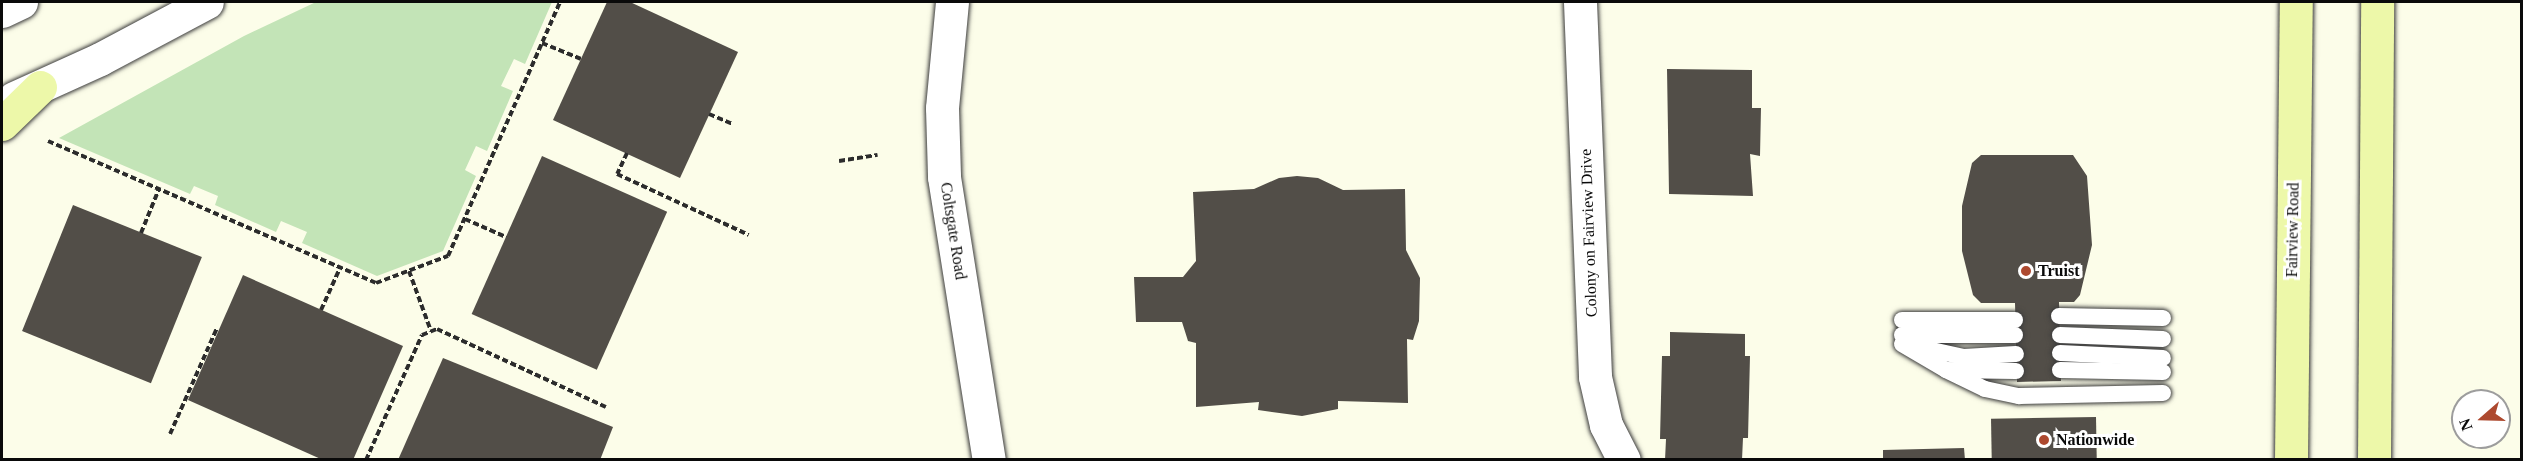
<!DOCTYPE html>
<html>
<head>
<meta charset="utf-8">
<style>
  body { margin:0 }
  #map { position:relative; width:2523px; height:461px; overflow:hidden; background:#fcfde9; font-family:"Times New Roman",serif }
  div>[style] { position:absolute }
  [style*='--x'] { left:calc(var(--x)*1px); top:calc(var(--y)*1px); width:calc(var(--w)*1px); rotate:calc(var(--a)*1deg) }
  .green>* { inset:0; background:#c3e4b7 }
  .building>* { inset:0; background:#524e48; transform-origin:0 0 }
  .path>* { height:4px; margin-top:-2px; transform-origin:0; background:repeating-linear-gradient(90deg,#2c2c2c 0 6px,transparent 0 9px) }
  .roads { filter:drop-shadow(0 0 2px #3d3d3d) drop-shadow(0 0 2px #3d3d3d) }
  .lane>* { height:16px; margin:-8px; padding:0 8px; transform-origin:8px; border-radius:8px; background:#fff }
  .street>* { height:33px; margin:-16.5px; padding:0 16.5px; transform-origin:16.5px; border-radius:16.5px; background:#fff }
  .secondary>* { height:33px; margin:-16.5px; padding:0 16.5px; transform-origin:16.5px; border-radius:16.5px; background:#edf8a9 }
  .dots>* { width:16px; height:16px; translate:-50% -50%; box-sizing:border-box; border:3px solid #fff; border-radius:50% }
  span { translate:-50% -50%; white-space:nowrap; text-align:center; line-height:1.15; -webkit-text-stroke:6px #fff; paint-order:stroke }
  .street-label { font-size:16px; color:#0a0a0a }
  .poi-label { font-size:16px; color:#0a0a0a; font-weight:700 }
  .left { translate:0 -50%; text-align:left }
  .frame { position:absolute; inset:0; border:3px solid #0a0a0a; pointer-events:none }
  .north { position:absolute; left:2451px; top:389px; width:60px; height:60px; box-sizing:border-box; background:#fff; border:2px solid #9d9d9d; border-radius:50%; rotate:250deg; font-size:16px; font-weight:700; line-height:24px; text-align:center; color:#0a0a0a }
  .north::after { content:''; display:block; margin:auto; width:21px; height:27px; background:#ad492f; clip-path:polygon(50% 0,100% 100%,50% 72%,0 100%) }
</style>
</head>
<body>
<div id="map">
  <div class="green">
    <i style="clip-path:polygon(316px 2px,552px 2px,525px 64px,514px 59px,501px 86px,513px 91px,487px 151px,476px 146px,465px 170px,476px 176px,443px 251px,377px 276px,302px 243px,307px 232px,281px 221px,276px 232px,215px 205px,218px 196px,194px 186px,190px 194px,59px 138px,244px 36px)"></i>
  </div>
  <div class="building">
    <i style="clip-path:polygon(607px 2px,630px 2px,738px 52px,680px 178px,553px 120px)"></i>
    <i style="clip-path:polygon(1667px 69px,1752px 70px,1752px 108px,1761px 108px,1760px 156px,1750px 154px,1753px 196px,1669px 194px)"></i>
    <i style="clip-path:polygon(1981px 155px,2073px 155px,2087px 176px,2092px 245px,2080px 295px,2074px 302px,2059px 302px,2061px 381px,2017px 382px,2015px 303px,1981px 303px,1973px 295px,1962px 251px,1962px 206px,1972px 163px)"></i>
    <i style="left:542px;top:156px;width:137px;height:173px;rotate:24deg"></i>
    <i style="clip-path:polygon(1297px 176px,1318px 178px,1343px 190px,1405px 189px,1406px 250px,1420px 278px,1419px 321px,1413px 340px,1407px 339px,1408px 403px,1338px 401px,1338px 409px,1302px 416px,1258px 410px,1259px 402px,1196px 407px,1196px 343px,1188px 341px,1182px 322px,1136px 322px,1134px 277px,1183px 277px,1196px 261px,1193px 192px,1254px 189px,1279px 178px)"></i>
    <i style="left:73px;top:205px;width:139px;height:136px;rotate:22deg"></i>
    <i style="clip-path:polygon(243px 275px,403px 346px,353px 460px,323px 460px,188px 400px)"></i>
    <i style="clip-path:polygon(1670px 332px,1745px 334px,1745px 356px,1750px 356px,1748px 438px,1743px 438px,1742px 460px,1665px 460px,1666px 439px,1660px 439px,1662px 356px,1670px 356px)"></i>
    <i style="clip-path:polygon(443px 358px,613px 427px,600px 460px,398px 460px)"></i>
    <i style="left:2096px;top:417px;width:43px;height:105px;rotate:89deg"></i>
    <i style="clip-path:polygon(1964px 448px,1965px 460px,1883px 460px,1883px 450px)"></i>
  </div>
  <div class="path">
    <i style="--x:542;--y:43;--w:42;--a:22.3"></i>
    <i style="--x:709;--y:114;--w:25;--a:23"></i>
    <i style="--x:48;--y:141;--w:357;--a:23.4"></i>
    <i style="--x:376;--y:283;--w:77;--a:-20.6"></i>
    <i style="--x:448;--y:256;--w:278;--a:-66.2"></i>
    <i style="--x:627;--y:153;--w:23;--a:115"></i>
    <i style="--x:617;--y:174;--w:145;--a:24.8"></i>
    <i style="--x:839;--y:161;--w:39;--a:-9"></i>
    <i style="--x:465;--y:219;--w:45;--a:23.7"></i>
    <i style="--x:141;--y:233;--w:48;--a:-67.8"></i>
    <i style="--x:409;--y:271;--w:64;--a:69.9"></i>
    <i style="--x:321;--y:310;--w:46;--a:-65.7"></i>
    <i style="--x:170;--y:434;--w:116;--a:-66.1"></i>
    <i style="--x:366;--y:460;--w:137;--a:-65.9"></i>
    <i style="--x:422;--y:335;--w:16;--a:-22"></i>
    <i style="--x:437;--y:329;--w:186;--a:24.8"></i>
  </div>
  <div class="roads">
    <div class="lane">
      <i style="--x:2059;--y:316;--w:104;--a:1.1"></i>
      <i style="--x:1902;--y:320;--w:113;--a:0"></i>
      <i style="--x:1902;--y:335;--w:113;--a:0"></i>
      <i style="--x:2060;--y:335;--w:103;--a:2.2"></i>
      <i style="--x:1902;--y:344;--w:51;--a:30.6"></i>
      <i style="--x:1946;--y:370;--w:70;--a:0.8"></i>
      <i style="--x:1918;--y:347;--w:47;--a:12.3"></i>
      <i style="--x:1964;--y:357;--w:52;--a:-3.3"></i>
      <i style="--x:2060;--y:353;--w:103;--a:2.8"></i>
      <i style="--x:1946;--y:370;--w:43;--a:26"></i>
      <i style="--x:1985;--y:389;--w:35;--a:12"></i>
      <i style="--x:2019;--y:396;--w:144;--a:-1.2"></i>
      <i style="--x:2060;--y:370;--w:103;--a:1.1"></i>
    </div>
    <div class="street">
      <i style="--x:952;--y:2;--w:106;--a:95.4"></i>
      <i style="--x:942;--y:108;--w:69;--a:88.3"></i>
      <i style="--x:944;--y:177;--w:287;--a:81"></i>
      <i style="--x:1580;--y:2;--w:375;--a:87.7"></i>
      <i style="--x:1595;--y:377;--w:49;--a:77.1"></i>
      <i style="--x:1606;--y:425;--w:39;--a:63"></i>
      <i style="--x:2;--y:11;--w:21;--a:-25"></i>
      <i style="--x:14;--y:98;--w:94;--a:-24.4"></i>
      <i style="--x:100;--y:59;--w:121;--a:-28"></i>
    </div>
    <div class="secondary">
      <i style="--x:2;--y:124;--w:53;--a:-44.2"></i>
      <i style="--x:2291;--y:460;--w:458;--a:-89.4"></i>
      <i style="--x:2374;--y:460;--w:458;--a:-89.6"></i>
    </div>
  </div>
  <div class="dots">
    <i style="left:2026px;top:271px;background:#ad492f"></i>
    <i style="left:2044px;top:440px;background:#ad492f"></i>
  </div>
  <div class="street-label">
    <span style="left:2293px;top:230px;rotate:-89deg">Fairview Road</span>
    <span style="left:953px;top:231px;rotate:81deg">Coltsgate Road</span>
    <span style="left:1589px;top:233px;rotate:-92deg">Colony on Fairview Drive</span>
  </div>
  <div class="poi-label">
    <span class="left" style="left:2038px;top:271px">Truist</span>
    <span class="left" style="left:2056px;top:440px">Nationwide</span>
  </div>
  <div class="frame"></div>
  <div class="north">N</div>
</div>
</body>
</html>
